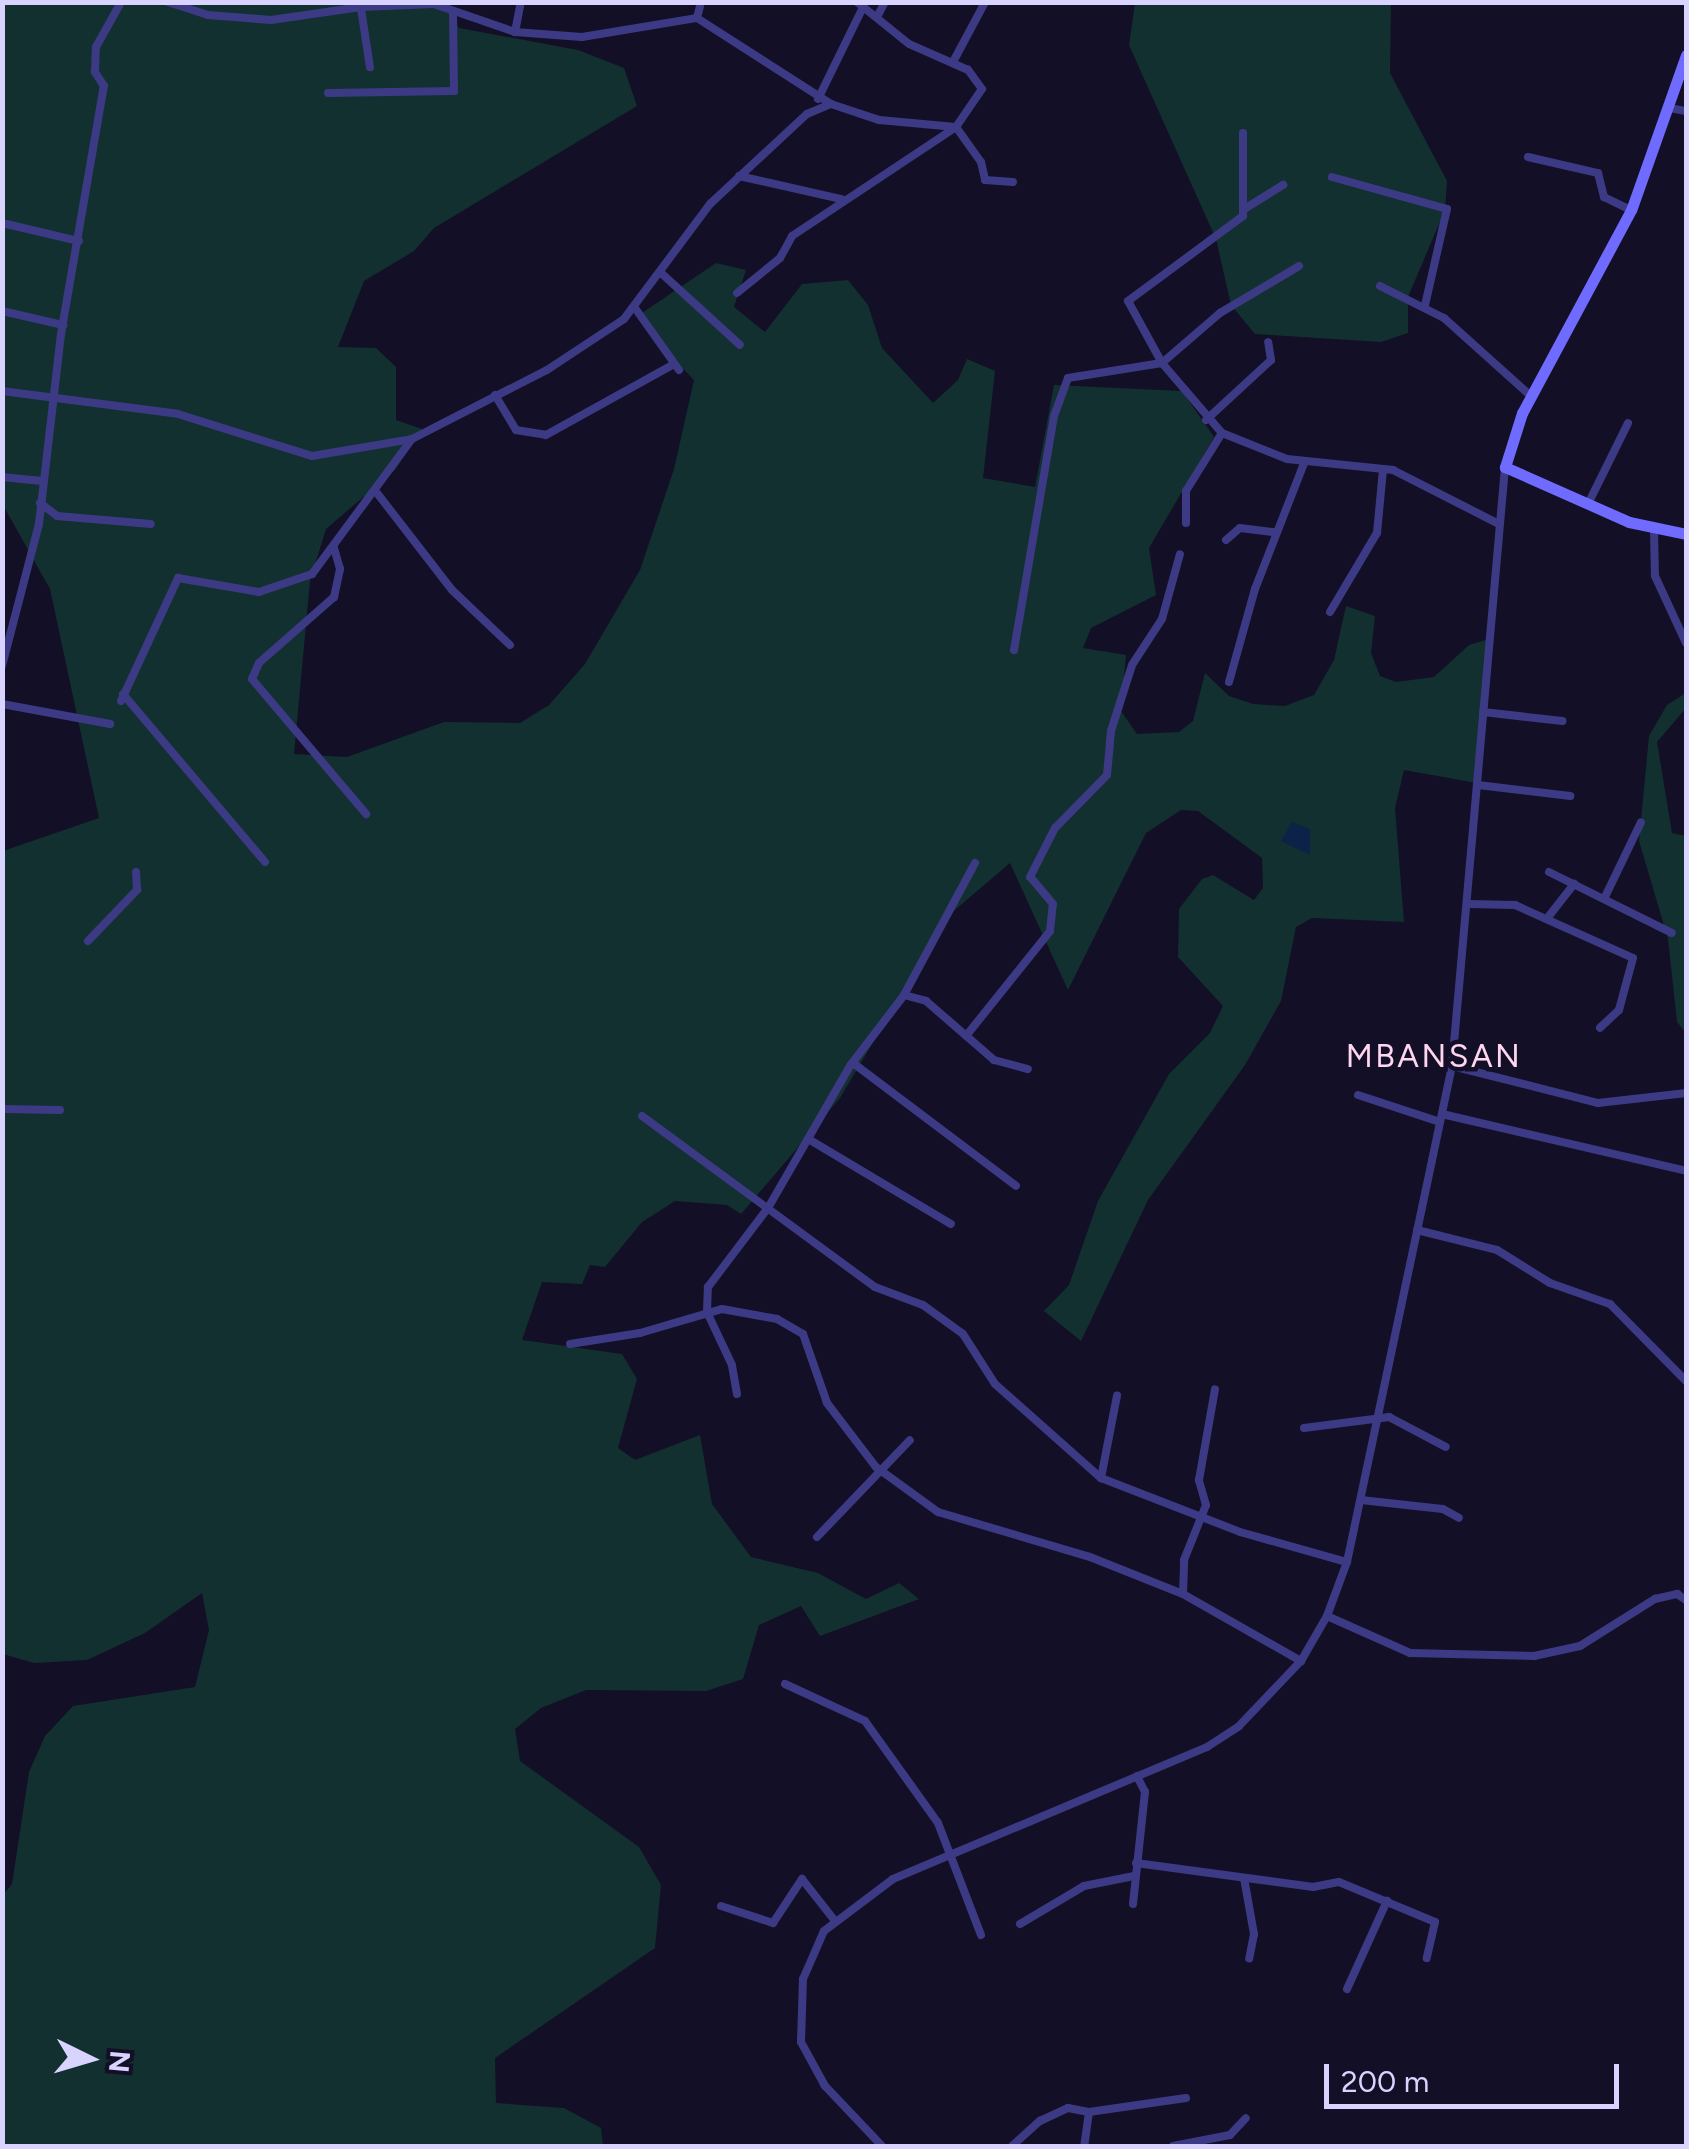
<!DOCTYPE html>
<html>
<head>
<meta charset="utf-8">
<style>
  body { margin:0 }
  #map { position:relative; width:1689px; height:2149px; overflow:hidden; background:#130f26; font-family:Figtree,sans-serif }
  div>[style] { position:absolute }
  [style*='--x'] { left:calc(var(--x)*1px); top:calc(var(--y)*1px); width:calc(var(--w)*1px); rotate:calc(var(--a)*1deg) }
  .green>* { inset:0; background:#12302f }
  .water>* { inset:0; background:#0c2248 }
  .street>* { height:8px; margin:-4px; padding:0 4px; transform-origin:4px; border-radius:4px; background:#3d3a85 }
  .secondary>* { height:11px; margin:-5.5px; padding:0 5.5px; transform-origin:5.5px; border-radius:5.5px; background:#6f6bff }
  span { translate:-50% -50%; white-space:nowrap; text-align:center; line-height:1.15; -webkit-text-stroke:9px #130f26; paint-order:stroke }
  .quarter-label { font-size:32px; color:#ffd6f0; letter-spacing:2.5px }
  .frame { position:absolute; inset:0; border:5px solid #d9d4ff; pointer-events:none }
  .north { position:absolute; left:40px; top:2009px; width:100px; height:100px; -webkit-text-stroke:8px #130f26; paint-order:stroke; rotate:95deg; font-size:28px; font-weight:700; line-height:40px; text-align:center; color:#d9d4ff }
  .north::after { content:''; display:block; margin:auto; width:35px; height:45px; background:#d9d4ff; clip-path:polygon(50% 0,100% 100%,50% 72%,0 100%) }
  .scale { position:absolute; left:1324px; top:2064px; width:295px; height:45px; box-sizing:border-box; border:5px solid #d9d4ff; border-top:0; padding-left:12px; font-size:30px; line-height:35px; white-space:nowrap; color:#d9d4ff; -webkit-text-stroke:8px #130f26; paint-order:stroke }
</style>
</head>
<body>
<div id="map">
  <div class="green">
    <i style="clip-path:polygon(3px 3px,444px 3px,459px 28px,578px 50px,624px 68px,637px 106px,434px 228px,414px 251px,364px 281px,338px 347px,376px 348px,396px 367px,396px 420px,422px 429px,395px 470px,326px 529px,310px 581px,294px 754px,347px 757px,444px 722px,520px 723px,549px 705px,585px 664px,640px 570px,674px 469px,694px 380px,661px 346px,642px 313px,716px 263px,746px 270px,734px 307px,765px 332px,802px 284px,848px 280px,868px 305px,882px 348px,933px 403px,958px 380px,967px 359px,995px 371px,983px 478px,1035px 487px,1054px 385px,1182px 391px,1214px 437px,1149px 548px,1156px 595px,1091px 628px,1083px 648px,1126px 655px,1121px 711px,1137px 734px,1179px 732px,1193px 721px,1205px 673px,1229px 696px,1253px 704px,1285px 706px,1314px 695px,1334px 660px,1346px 606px,1375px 616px,1371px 653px,1380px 676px,1396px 682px,1434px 677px,1469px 645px,1489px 639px,1477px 783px,1404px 770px,1395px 808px,1404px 922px,1312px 918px,1296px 927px,1281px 1001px,1245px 1065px,1148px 1200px,1081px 1341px,1044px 1311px,1069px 1285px,1098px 1201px,1169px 1074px,1210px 1033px,1223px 1006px,1178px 957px,1179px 909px,1202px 879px,1213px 875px,1254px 900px,1263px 888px,1262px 858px,1198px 811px,1181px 810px,1146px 833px,1068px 990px,1010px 863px,949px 915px,840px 1098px,741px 1214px,727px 1205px,675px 1201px,642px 1222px,605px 1267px,590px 1265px,582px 1284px,542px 1282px,522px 1340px,622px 1354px,637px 1379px,618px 1448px,635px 1460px,700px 1435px,712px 1504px,751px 1557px,818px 1573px,866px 1599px,899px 1583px,919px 1599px,820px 1636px,801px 1606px,759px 1625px,743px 1679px,706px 1691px,586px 1690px,541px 1708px,515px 1729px,520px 1761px,639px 1847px,661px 1885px,655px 1948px,495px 2058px,496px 2103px,564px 2108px,601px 2128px,603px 2146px,3px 2146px,3px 1895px,12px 1884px,29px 1772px,45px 1736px,73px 1706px,195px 1687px,209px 1630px,202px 1593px,145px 1633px,87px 1660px,34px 1663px,3px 1654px,3px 851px,99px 818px,50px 589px,3px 505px)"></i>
    <i style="clip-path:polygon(1135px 3px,1391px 3px,1390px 73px,1447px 181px,1445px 210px,1408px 297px,1408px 333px,1381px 342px,1255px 334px,1231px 305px,1216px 239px,1129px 45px)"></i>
    <i style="clip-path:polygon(1686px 693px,1686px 708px,1657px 742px,1672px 833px,1686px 836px,1686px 1033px,1677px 1022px,1668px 939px,1639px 841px,1649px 736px,1667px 705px)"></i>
  </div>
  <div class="water">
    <i style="clip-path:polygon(1292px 822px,1310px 829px,1310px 855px,1281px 841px)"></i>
  </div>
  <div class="street">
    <i style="--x:168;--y:2;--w:42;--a:18"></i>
    <i style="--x:208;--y:15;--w:63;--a:4.5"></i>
    <i style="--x:271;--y:20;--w:91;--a:-8.2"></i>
    <i style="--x:361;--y:7;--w:73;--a:-2.4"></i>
    <i style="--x:434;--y:4;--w:86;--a:19.1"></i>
    <i style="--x:515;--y:32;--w:67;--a:4.3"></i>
    <i style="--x:582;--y:37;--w:117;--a:-9.4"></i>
    <i style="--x:697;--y:18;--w:159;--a:32.7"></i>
    <i style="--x:360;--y:2;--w:66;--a:81.3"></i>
    <i style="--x:877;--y:17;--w:17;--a:-62"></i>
    <i style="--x:697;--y:18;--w:16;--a:-76"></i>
    <i style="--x:515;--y:32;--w:31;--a:-79"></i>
    <i style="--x:953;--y:62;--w:68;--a:-61.9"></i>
    <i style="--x:328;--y:93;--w:126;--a:-0.9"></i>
    <i style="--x:454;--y:91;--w:79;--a:-90.7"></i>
    <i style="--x:818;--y:99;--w:102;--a:-63.9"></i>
    <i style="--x:1670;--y:108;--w:16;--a:11"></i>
    <i style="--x:1243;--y:133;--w:83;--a:90"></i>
    <i style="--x:1243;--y:216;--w:143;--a:143.5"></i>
    <i style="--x:1128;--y:301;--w:71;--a:61.3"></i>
    <i style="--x:1162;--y:363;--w:92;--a:49.4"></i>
    <i style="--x:1222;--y:433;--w:70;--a:21.8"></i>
    <i style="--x:1287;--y:459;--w:107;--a:5.9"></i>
    <i style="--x:1393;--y:470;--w:117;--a:27"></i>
    <i style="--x:1528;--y:157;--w:72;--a:12.9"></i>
    <i style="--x:1598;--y:173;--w:25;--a:76"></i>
    <i style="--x:1604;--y:197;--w:30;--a:26"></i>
    <i style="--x:739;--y:176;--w:105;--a:12.7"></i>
    <i style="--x:1332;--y:177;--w:119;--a:15.5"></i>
    <i style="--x:1447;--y:209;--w:98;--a:102.9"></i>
    <i style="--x:1246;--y:208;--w:44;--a:-31.9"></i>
    <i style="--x:2;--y:223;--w:79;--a:13.2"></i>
    <i style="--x:660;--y:272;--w:108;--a:42.4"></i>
    <i style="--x:1380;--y:286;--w:72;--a:26.6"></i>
    <i style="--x:1444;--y:318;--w:117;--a:41.9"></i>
    <i style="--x:737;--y:293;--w:55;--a:-39.1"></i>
    <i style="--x:780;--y:258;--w:25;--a:-61"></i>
    <i style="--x:792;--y:236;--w:197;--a:-33.6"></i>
    <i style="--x:956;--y:127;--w:46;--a:-55.6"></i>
    <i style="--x:982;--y:89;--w:24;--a:-126"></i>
    <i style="--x:968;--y:70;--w:64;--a:-156.2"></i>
    <i style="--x:909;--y:44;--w:67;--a:-141.1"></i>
    <i style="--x:635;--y:308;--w:76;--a:54.6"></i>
    <i style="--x:2;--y:311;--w:63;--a:12.9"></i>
    <i style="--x:2;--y:391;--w:177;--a:7.4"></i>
    <i style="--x:178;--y:414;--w:140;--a:17.4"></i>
    <i style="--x:312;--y:456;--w:101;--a:-9.6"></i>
    <i style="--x:412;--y:439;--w:152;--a:-27.1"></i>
    <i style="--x:547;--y:370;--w:92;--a:-33.5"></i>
    <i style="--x:624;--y:319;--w:144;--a:-53.2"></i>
    <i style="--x:710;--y:204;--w:132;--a:-42.9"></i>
    <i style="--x:807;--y:114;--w:26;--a:-23"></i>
    <i style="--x:831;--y:104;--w:51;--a:18.4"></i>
    <i style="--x:879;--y:120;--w:77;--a:5.2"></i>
    <i style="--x:956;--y:127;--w:43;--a:54.5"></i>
    <i style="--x:981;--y:162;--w:18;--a:77"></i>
    <i style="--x:985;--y:180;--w:28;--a:4"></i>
    <i style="--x:495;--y:395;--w:41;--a:59"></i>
    <i style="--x:516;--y:430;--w:30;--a:9"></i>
    <i style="--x:546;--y:435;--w:146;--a:-29"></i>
    <i style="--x:1206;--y:420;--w:88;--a:-42.7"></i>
    <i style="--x:1271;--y:360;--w:18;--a:-99"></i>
    <i style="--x:2;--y:477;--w:40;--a:5.7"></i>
    <i style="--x:377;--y:493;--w:123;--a:52.3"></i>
    <i style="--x:452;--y:590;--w:80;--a:43.5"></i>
    <i style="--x:1589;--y:502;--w:88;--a:-63.7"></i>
    <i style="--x:40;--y:503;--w:21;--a:37"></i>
    <i style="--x:57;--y:516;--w:94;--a:4.9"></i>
    <i style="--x:1186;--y:523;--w:32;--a:-90"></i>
    <i style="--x:1186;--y:491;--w:68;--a:-58.2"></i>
    <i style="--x:1654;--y:530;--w:46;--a:88.8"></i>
    <i style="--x:1655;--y:576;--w:74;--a:65.2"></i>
    <i style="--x:1226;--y:540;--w:18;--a:-41"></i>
    <i style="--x:1240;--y:528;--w:35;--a:7"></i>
    <i style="--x:334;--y:548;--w:22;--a:74"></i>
    <i style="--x:340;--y:569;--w:29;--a:102"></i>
    <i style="--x:334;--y:597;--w:100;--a:138.7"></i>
    <i style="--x:259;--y:663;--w:17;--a:114"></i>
    <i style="--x:252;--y:679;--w:177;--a:49.8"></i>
    <i style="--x:1330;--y:612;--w:92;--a:-59.3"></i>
    <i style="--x:1377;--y:533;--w:64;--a:-84.6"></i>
    <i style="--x:1014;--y:650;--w:237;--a:-80.3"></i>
    <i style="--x:1054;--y:416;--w:40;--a:-69.8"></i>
    <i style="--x:1068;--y:378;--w:95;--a:-9.1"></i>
    <i style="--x:1162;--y:363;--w:77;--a:-40.8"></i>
    <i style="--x:1220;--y:313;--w:92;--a:-30.7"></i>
    <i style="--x:2;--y:666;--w:147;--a:-75.4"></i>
    <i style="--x:39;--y:524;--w:191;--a:-83.4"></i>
    <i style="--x:61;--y:334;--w:252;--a:-80.2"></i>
    <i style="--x:104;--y:86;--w:17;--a:-123"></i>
    <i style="--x:95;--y:72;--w:25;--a:-88"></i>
    <i style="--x:96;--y:47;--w:51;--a:-60.9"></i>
    <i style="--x:1229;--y:682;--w:97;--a:-74.4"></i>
    <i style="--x:1255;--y:589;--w:135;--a:-68.7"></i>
    <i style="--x:123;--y:694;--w:220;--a:49.8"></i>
    <i style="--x:121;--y:701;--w:136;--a:-65.1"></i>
    <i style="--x:178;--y:578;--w:82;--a:9.8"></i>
    <i style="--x:259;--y:592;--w:56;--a:-18.8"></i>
    <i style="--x:312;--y:574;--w:168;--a:-53.5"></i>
    <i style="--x:2;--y:704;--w:110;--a:10.5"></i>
    <i style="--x:1483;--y:712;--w:80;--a:6.5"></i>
    <i style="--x:1478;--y:785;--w:93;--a:6.8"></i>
    <i style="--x:1549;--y:872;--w:137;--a:26.4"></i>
    <i style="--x:1604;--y:899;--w:85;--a:-64.3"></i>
    <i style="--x:1469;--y:904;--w:46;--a:1.2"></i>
    <i style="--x:1515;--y:905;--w:129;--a:24.2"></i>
    <i style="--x:1633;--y:958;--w:54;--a:105.1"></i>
    <i style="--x:1619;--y:1010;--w:26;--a:137"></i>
    <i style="--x:1549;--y:916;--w:41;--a:-52"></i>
    <i style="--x:88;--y:941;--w:71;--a:-46.1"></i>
    <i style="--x:137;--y:890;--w:18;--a:-93"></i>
    <i style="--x:904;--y:995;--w:23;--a:15"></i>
    <i style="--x:926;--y:1001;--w:90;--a:40.9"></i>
    <i style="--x:994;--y:1060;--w:35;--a:15"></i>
    <i style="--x:966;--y:1036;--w:134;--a:-51.3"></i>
    <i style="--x:1050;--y:931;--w:27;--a:-84"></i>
    <i style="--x:1053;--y:904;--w:35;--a:-130"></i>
    <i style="--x:1030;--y:877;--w:55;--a:-63"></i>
    <i style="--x:1055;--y:828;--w:74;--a:-45.5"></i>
    <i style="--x:1107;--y:775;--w:44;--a:-84.8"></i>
    <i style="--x:1111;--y:731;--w:69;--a:-72.3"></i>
    <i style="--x:1132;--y:665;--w:55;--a:-56.9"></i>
    <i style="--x:1162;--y:619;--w:67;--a:-74.5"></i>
    <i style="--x:853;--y:1063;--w:204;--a:37"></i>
    <i style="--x:1452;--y:1066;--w:151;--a:14.2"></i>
    <i style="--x:1598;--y:1103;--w:89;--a:-6.5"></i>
    <i style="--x:1358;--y:1095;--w:86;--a:18.2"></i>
    <i style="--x:2;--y:1109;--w:58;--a:1"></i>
    <i style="--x:1442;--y:1114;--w:251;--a:13.1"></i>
    <i style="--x:642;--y:1116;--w:289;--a:36.3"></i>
    <i style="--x:875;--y:1287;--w:51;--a:20.6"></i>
    <i style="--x:923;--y:1305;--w:49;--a:35.9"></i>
    <i style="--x:963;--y:1334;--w:59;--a:57.4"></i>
    <i style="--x:995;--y:1384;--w:142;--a:41.6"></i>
    <i style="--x:1101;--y:1478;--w:149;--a:21.2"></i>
    <i style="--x:1240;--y:1532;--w:111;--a:15.7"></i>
    <i style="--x:810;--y:1140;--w:164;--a:30.8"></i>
    <i style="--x:1417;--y:1230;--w:82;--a:14"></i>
    <i style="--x:1497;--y:1250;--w:62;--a:31.9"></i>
    <i style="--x:1550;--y:1283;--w:64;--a:19.3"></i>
    <i style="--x:1610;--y:1304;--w:108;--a:45.4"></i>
    <i style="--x:570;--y:1344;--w:71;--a:-8.9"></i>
    <i style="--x:640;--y:1333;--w:85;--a:-16.3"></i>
    <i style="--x:722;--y:1309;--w:56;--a:10.3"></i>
    <i style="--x:777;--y:1319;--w:30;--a:30"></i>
    <i style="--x:803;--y:1334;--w:73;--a:70.8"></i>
    <i style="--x:827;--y:1403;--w:81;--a:52.6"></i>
    <i style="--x:876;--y:1467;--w:77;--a:36"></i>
    <i style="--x:938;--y:1512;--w:159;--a:16.5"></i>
    <i style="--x:1090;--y:1557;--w:100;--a:21.7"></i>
    <i style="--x:1183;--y:1594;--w:136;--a:29.6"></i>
    <i style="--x:737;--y:1394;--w:29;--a:-100"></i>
    <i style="--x:732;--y:1365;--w:59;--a:-115.3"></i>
    <i style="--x:707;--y:1312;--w:25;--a:-88"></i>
    <i style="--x:708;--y:1287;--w:99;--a:-52.8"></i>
    <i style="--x:768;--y:1208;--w:164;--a:-60"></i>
    <i style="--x:850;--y:1066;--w:89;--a:-52.7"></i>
    <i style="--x:904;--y:995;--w:150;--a:-61.7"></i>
    <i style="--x:1304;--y:1428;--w:86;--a:-7.4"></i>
    <i style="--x:1389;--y:1417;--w:64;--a:27.8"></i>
    <i style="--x:1101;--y:1478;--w:84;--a:-79"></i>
    <i style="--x:1361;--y:1500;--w:82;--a:6.3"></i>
    <i style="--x:1443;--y:1509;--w:18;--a:29"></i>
    <i style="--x:817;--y:1537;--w:134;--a:-46.2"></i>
    <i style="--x:1183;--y:1594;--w:34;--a:-88"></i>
    <i style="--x:1184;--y:1560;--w:59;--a:-68.2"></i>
    <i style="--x:1206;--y:1505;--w:26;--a:-106"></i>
    <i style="--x:1199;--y:1480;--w:92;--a:-80"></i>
    <i style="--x:1327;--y:1616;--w:91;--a:24"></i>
    <i style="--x:1410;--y:1653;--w:124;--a:1.4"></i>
    <i style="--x:1534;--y:1656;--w:47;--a:-12.3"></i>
    <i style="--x:1580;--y:1646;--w:89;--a:-32.1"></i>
    <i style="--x:1655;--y:1599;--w:23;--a:-13"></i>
    <i style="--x:1677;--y:1594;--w:11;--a:34"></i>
    <i style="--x:785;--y:1684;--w:88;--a:24.8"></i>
    <i style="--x:865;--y:1721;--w:125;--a:54.4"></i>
    <i style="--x:938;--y:1823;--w:120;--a:69"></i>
    <i style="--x:1136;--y:1863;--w:179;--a:7.7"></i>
    <i style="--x:1313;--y:1887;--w:26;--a:-11"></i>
    <i style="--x:1339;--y:1882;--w:104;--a:22.6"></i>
    <i style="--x:1435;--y:1922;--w:37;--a:103"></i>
    <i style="--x:1244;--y:1878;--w:57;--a:79.9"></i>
    <i style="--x:1254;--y:1934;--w:25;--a:101"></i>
    <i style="--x:1133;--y:1904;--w:113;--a:-83.9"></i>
    <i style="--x:1145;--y:1792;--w:18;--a:-117"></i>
    <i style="--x:721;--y:1906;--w:55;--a:18.1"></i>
    <i style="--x:773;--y:1923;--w:53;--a:-56.6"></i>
    <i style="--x:802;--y:1879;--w:53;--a:51.8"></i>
    <i style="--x:1020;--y:1924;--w:74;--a:-30.7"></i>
    <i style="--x:1084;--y:1886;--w:51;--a:-11.3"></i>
    <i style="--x:1347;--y:1989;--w:97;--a:-65.6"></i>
    <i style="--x:1089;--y:2112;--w:98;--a:-8.2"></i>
    <i style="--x:882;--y:2146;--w:83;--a:-133.5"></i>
    <i style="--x:825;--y:2086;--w:50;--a:-118.6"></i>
    <i style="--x:801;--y:2042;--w:63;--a:-88.2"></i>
    <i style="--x:803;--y:1979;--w:52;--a:-66.4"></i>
    <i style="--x:824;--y:1931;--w:86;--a:-37"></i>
    <i style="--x:893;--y:1879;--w:341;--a:-22.8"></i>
    <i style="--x:1207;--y:1747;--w:38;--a:-33"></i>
    <i style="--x:1239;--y:1726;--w:90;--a:-46.4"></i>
    <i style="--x:1301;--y:1661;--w:52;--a:-60"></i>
    <i style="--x:1327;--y:1616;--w:58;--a:-69.7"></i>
    <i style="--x:1347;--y:1562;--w:507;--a:-78.05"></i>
    <i style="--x:1452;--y:1066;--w:601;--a:-84.94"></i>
    <i style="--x:1012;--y:2146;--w:38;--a:-42"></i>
    <i style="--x:1040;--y:2121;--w:31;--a:-25"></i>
    <i style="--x:1068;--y:2108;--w:21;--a:11"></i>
    <i style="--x:1089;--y:2112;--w:34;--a:98"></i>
    <i style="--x:1173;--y:2146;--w:58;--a:-10.9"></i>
    <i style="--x:1230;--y:2135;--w:23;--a:-47"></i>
  </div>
  <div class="secondary">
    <i style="--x:1686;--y:55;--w:164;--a:109.5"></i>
    <i style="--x:1631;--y:210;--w:230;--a:118.2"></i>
    <i style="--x:1522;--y:413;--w:57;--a:107.5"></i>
    <i style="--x:1505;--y:467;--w:136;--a:23.9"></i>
    <i style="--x:1629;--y:522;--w:58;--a:11.9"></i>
  </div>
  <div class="quarter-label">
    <span style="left:1434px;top:1056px">MBANSAN</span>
  </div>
  <div class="frame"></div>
  <div class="north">N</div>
  <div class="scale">200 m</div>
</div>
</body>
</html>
